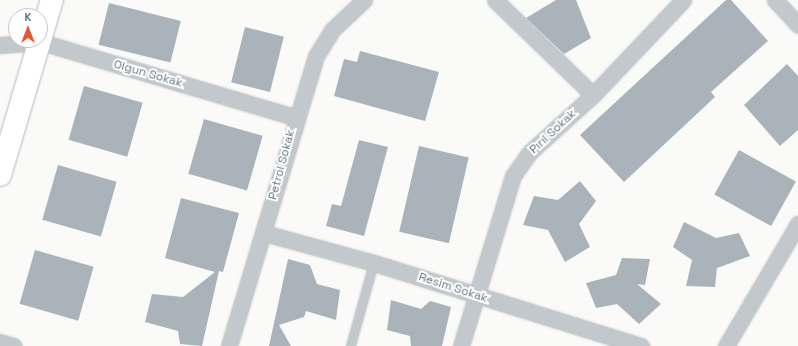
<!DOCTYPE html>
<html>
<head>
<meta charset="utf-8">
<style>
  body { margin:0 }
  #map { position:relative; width:798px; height:346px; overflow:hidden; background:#fafaf8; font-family:"Space Grotesk",sans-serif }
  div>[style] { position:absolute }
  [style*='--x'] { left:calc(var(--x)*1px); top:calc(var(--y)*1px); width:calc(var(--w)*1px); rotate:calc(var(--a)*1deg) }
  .building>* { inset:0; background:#aab3b9; transform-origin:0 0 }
  .roads { filter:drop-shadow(0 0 1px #b3babf) drop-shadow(0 0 1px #b3babf) }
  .service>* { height:8px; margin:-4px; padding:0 4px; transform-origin:4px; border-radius:4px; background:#c3c8cc }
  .minor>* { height:15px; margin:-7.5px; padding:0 7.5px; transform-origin:7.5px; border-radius:7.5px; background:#c3c8cc }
  .secondary>* { height:22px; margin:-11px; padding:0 11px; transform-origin:11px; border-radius:11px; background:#fff }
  span { translate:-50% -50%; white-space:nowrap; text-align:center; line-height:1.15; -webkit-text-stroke:4px #fff; paint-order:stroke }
  .street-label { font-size:12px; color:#657683 }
  .north { position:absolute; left:8px; top:8px; width:40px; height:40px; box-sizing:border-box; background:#fff; border:1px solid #c1c8cd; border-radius:50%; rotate:0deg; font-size:11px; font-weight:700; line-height:16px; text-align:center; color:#657683 }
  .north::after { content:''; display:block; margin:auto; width:14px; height:18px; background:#e4572e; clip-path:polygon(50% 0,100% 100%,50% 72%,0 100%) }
</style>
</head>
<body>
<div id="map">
  <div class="building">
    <i style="clip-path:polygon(556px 0,576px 0,591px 38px,564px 54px,526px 18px)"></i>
    <i style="clip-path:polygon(726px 0,731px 0,768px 41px,711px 92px,715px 97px,624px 182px,580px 135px)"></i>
    <i style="left:109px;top:3px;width:74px;height:43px;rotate:14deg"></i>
    <i style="left:245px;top:27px;width:40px;height:57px;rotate:14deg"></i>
    <i style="clip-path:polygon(360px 51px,439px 72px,425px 121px,334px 96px,344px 59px,357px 62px)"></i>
    <i style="clip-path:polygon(787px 64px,798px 76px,798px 130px,780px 146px,744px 105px)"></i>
    <i style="left:84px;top:86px;width:61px;height:56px;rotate:16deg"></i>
    <i style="left:204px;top:119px;width:61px;height:57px;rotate:16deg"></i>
    <i style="clip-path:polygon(359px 140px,388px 147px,364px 236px,326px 226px,332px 204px,341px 206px)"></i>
    <i style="left:419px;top:146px;width:51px;height:88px;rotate:13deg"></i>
    <i style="left:739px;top:150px;width:65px;height:51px;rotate:29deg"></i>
    <i style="left:58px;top:165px;width:61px;height:57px;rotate:16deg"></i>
    <i style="clip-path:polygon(580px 181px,596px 201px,579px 224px,590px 247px,565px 262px,548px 230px,523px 225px,534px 196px,558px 200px)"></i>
    <i style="clip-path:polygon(181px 198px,239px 213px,223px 272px,219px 271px,202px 346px,180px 344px,178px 331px,145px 322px,152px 294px,183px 297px,215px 272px,165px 258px)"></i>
    <i style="clip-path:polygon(684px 222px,716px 238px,739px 233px,750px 256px,717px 268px,715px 287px,686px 286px,692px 260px,673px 247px)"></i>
    <i style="left:35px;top:250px;width:61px;height:56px;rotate:16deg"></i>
    <i style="clip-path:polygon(622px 258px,650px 259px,645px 285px,637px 284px,661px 304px,639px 324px,617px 304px,596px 308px,586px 283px,616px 275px)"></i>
    <i style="clip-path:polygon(288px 259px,310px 265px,317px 284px,340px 290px,336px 320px,306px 311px,304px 317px,279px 325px,291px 346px,269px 346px)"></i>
    <i style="clip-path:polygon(391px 300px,421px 309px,430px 301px,451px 307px,442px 346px,411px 346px,410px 336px,387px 330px)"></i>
  </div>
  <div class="roads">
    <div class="service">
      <i style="--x:351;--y:346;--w:86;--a:-74.5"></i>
    </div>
    <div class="minor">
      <i style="--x:495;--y:0;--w:136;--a:44.1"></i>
      <i style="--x:775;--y:0;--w:34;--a:47"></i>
      <i style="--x:0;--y:45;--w:41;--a:-4.2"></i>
      <i style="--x:41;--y:42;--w:265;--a:16.5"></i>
      <i style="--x:264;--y:233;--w:114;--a:15.3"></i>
      <i style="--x:374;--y:263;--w:280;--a:17.3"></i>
      <i style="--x:0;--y:342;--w:14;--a:17"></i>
      <i style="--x:229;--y:346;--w:303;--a:-73.3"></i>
      <i style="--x:316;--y:56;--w:31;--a:-58"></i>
      <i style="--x:332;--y:30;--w:44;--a:-43.2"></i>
      <i style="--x:461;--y:346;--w:178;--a:-73"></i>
      <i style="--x:513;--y:176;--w:29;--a:-55"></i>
      <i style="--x:530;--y:152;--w:85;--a:-42.1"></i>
      <i style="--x:593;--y:95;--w:131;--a:-46.5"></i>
      <i style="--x:726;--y:346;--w:142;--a:-59.5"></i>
    </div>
    <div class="secondary">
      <i style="--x:0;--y:175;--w:183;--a:-73.5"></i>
    </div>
  </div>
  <div class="street-label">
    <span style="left:148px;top:74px;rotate:16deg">Olgun Sokak</span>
    <span style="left:553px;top:132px;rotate:-43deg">Pırıl Sokak</span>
    <span style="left:282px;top:165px;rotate:-75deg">Petrol Sokak</span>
    <span style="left:453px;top:288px;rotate:18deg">Resim Sokak</span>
  </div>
  <div class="north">K</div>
</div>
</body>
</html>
